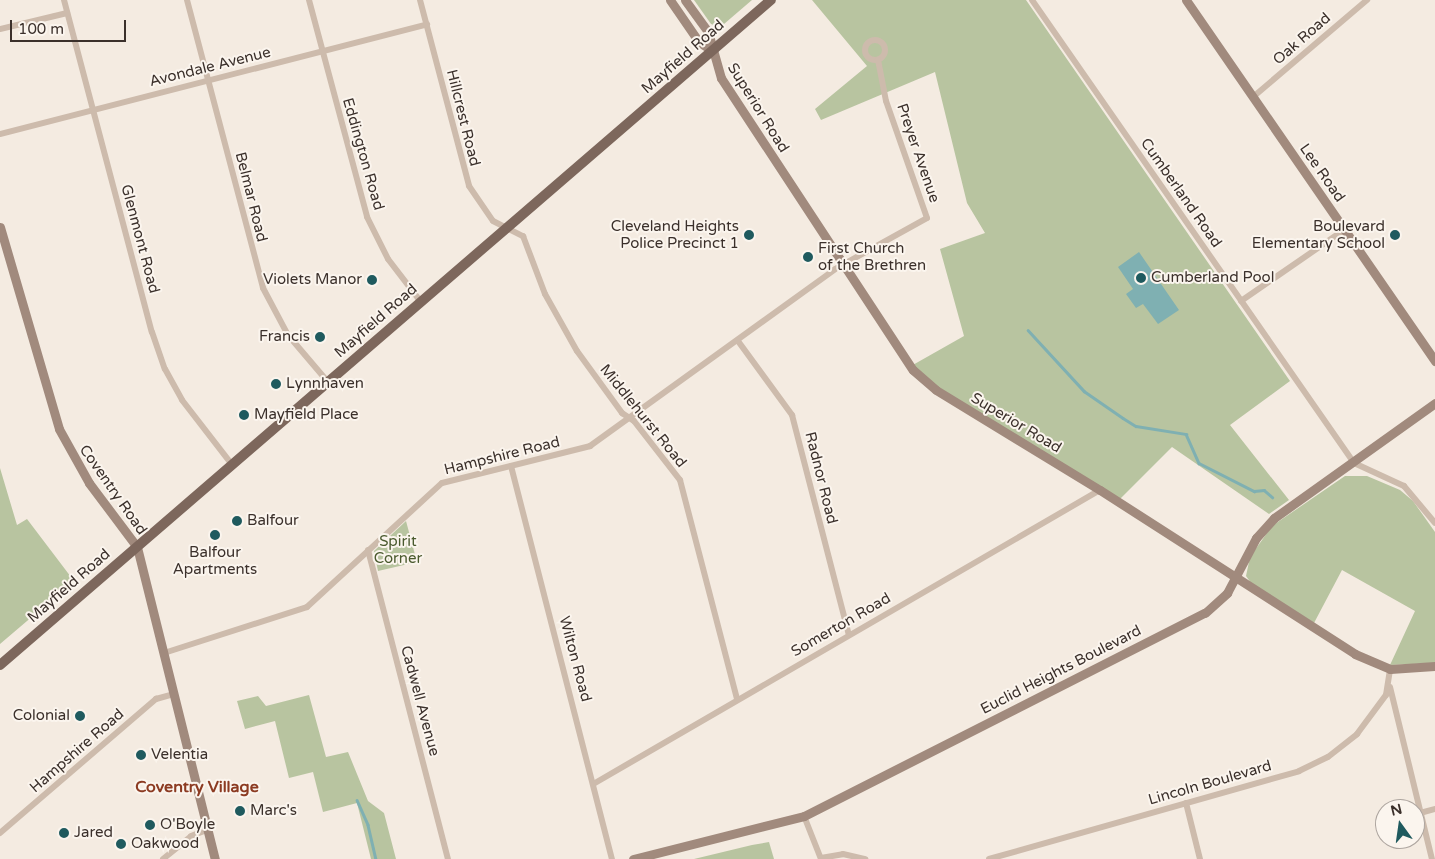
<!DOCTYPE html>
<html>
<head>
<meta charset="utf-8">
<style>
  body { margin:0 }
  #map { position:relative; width:1435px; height:859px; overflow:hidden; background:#f4ebe1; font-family:"Varela Round",sans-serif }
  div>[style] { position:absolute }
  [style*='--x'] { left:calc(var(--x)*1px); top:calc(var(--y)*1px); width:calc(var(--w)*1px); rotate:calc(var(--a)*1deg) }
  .green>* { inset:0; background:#b8c4a0 }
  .water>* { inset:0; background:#7fb0b2 }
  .stream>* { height:2.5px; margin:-1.25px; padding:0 1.25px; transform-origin:1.25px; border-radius:1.25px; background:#7fb0b2 }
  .street>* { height:6px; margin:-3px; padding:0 3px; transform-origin:3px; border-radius:3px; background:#cdbbac }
  .street>.ring { margin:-3px; padding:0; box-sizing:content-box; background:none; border:6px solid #cdbbac; border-radius:50% }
  .secondary>* { height:9px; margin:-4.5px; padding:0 4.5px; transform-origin:4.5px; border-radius:4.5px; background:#a18a7d }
  .primary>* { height:10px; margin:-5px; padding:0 5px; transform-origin:5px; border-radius:5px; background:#7d675c }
  .dots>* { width:14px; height:14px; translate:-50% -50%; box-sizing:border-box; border:2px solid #fbf5ee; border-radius:50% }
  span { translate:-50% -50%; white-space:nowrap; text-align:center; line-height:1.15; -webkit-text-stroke:4px #fbf5ee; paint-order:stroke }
  .street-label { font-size:15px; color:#3b302b }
  .poi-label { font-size:15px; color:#3b302b }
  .right { translate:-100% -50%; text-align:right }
  .left { translate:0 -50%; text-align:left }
  .park-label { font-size:15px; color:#4a5a2e }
  .neighbourhood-label { font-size:16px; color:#8c3b22; font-weight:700 }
  .north { position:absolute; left:1375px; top:799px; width:50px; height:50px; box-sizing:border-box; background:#fbf5ee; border:1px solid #aea6a0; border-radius:50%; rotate:346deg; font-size:14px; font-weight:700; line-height:20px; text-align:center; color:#3b302b }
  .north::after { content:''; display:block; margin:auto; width:18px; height:22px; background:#1f5a5e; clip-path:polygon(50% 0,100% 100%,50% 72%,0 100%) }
  .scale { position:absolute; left:10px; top:20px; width:116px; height:22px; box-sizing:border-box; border:2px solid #3b302b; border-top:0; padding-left:6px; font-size:15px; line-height:18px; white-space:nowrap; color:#3b302b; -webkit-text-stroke:4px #fbf5ee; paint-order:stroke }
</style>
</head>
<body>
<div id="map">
  <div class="green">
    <i style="clip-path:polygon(694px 0,752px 0,724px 24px,717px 26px,711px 24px)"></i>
    <i style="clip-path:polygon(812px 0,1026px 0,1290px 381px,1230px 425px,1289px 500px,1269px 514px,1172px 447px,1118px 501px,936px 390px,911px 366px,964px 336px,940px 249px,985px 233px,967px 203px,935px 72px,821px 120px,815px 109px,867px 66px)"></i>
    <i style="clip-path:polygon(0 468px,17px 525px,27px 519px,74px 581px,0 644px)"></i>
    <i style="clip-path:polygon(1345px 476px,1367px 476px,1400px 490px,1413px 501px,1435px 532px,1435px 663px,1390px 665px,1415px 611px,1342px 570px,1314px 623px,1251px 583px,1246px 576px,1250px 557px,1272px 526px)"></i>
    <i style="clip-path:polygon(406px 521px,417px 562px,378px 571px,374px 551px)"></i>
    <i style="clip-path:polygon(309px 695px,326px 757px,348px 752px,368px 801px,384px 813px,396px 859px,371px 859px,357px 803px,323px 812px,313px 772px,289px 778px,275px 721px,245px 729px,237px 701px,258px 696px,266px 706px)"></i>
    <i style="clip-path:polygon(769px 842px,774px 859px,694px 859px,752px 845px)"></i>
  </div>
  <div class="water">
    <i style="clip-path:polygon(1139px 252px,1179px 310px,1158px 324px,1143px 304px,1136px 308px,1126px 294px,1133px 289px,1118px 267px)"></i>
  </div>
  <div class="stream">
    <i style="--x:1028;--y:330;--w:83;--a:47.4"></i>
    <i style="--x:1084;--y:391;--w:47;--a:34.7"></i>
    <i style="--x:1123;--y:418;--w:15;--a:32"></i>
    <i style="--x:1136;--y:426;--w:51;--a:9.1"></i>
    <i style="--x:1186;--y:434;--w:32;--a:66"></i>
    <i style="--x:1199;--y:463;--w:62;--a:27"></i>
    <i style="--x:1254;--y:491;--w:10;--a:-6"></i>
    <i style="--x:1264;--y:490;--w:11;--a:41"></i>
    <i style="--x:357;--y:800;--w:27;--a:66"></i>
    <i style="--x:368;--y:825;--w:35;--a:77"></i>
  </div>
  <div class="street">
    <i style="--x:64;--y:0;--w:343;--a:75.2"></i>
    <i style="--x:152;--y:332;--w:39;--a:71"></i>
    <i style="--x:165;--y:369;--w:35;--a:61"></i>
    <i style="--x:182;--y:400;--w:83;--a:52.3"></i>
    <i style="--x:187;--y:0;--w:298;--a:75.2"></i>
    <i style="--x:263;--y:288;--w:53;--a:62"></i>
    <i style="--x:288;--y:335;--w:62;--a:49.6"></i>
    <i style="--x:309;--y:0;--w:225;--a:75"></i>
    <i style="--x:367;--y:217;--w:47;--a:63.4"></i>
    <i style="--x:388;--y:259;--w:54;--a:52.5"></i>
    <i style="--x:420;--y:0;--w:192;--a:75.2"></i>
    <i style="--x:469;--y:186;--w:42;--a:55.6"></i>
    <i style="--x:493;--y:221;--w:34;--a:27"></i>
    <i style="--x:523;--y:236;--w:62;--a:69.2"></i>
    <i style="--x:545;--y:294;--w:65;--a:60.7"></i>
    <i style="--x:577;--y:351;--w:77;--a:54"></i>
    <i style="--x:622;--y:413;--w:14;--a:34"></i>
    <i style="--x:634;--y:421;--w:75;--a:52.1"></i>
    <i style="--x:680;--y:480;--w:226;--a:75.4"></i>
    <i style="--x:1032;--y:0;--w:564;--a:55.18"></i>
    <i style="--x:1354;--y:463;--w:55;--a:24.7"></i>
    <i style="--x:1404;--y:486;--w:48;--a:50"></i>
    <i style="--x:0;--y:29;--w:69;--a:-13.4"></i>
    <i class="ring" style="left:865px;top:40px;width:14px;height:14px"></i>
    <i style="--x:1253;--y:97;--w:150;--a:-40.4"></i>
    <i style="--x:0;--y:134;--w:441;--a:-14.4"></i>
    <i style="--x:1241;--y:301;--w:125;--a:-34.6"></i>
    <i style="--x:738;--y:341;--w:92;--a:53.9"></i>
    <i style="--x:792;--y:415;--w:227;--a:75.5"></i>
    <i style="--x:511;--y:466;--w:406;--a:75.6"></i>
    <i style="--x:368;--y:550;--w:319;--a:75.5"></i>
    <i style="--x:164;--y:653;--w:150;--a:-17.8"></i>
    <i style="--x:307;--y:607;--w:183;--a:-42.6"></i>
    <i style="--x:442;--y:483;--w:153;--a:-14"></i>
    <i style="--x:590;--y:446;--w:302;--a:-35.8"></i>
    <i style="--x:835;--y:269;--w:105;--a:-29"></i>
    <i style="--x:927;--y:218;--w:124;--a:-109.3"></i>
    <i style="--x:886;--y:101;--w:42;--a:-101"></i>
    <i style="--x:1390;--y:687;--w:177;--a:76.3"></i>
    <i style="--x:595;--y:783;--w:584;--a:-30.12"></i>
    <i style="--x:1186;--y:803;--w:58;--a:76"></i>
    <i style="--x:1420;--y:813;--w:16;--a:-15"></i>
    <i style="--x:804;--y:816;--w:46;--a:68.4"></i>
    <i style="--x:0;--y:833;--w:206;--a:-40.7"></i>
    <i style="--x:156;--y:699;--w:19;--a:-16"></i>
    <i style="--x:821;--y:858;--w:22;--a:-10"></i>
    <i style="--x:843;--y:854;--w:23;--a:13"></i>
    <i style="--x:163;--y:859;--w:36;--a:-39"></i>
    <i style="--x:191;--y:836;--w:17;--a:-21"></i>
    <i style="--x:989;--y:859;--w:322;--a:-15.8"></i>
    <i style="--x:1299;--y:771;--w:32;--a:-26"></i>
    <i style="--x:1328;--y:757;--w:37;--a:-38"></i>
    <i style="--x:1357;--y:734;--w:49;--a:-53.4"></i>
    <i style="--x:1386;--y:695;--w:26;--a:-81"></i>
  </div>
  <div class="secondary">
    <i style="--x:670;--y:0;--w:51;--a:55.4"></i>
    <i style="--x:699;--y:42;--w:17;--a:33"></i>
    <i style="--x:685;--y:0;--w:39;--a:54"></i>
    <i style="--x:708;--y:32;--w:48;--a:74.2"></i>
    <i style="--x:721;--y:78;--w:349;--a:56.7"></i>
    <i style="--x:913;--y:370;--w:30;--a:41"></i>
    <i style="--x:936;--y:390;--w:192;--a:31.4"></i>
    <i style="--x:1100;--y:490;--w:303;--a:32.7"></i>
    <i style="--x:1355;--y:654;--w:38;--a:23"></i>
    <i style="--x:1390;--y:669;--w:45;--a:-3.8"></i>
    <i style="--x:1186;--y:0;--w:439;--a:55.4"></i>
    <i style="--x:0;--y:227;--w:210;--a:73.7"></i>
    <i style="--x:59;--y:429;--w:62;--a:60.9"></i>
    <i style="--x:89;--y:483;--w:80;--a:53.1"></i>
    <i style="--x:137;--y:547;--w:322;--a:76"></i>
    <i style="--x:633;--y:859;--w:176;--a:-14.1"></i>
    <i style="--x:804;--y:816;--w:449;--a:-26.9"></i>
    <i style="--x:1205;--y:613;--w:30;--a:-42"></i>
    <i style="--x:1227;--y:593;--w:62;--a:-62.2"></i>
    <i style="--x:1256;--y:538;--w:27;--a:-48"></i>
    <i style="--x:1274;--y:518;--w:198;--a:-35.5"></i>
  </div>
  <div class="primary">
    <i style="--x:0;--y:665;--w:1018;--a:-40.78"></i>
  </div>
  <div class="dots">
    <i style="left:749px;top:235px;background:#1f5a5e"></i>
    <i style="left:1395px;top:235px;background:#1f5a5e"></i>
    <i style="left:808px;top:257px;background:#1f5a5e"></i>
    <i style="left:1141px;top:278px;background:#1f5a5e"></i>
    <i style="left:372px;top:280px;background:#1f5a5e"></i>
    <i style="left:320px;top:337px;background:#1f5a5e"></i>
    <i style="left:276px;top:384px;background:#1f5a5e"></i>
    <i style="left:244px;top:415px;background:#1f5a5e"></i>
    <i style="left:237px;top:521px;background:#1f5a5e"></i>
    <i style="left:215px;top:535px;background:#1f5a5e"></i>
    <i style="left:80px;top:716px;background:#1f5a5e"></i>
    <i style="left:141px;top:755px;background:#1f5a5e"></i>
    <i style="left:240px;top:811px;background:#1f5a5e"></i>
    <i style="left:150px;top:825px;background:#1f5a5e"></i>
    <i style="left:64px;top:833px;background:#1f5a5e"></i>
    <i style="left:121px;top:844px;background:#1f5a5e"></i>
  </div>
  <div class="street-label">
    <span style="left:1302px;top:39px;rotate:-41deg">Oak Road</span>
    <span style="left:683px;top:57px;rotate:-41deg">Mayfield Road</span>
    <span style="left:210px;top:67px;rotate:-14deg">Avondale Avenue</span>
    <span style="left:758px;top:108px;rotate:58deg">Superior Road</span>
    <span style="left:463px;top:118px;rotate:76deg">Hillcrest Road</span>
    <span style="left:918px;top:153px;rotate:71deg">Preyer Avenue</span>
    <span style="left:363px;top:154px;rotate:74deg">Eddington Road</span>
    <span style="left:1322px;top:173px;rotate:55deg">Lee Road</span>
    <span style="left:1181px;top:193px;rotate:55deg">Cumberland Road</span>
    <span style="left:251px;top:197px;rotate:76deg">Belmar Road</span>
    <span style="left:140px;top:239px;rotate:75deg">Glenmont Road</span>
    <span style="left:376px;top:321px;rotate:-41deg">Mayfield Road</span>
    <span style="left:643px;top:416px;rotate:51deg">Middlehurst Road</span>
    <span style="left:1016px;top:423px;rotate:31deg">Superior Road</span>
    <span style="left:502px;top:456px;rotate:-14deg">Hampshire Road</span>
    <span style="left:821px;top:478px;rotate:76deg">Radnor Road</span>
    <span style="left:113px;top:490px;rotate:55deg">Coventry Road</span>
    <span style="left:69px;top:586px;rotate:-41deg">Mayfield Road</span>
    <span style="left:841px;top:625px;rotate:-30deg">Somerton Road</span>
    <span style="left:575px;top:659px;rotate:75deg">Wilton Road</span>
    <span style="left:1061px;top:670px;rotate:-27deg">Euclid Heights Boulevard</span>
    <span style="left:420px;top:701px;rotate:75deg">Cadwell Avenue</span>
    <span style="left:77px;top:751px;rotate:-41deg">Hampshire Road</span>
    <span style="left:1210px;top:783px;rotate:-16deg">Lincoln Boulevard</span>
  </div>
  <div class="poi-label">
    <span class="right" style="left:739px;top:235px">Cleveland Heights<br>Police Precinct 1</span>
    <span class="right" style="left:1385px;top:235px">Boulevard<br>Elementary School</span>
    <span class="left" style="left:818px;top:257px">First Church<br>of the Brethren</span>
    <span class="left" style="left:1151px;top:278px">Cumberland Pool</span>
    <span class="right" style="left:362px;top:280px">Violets Manor</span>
    <span class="right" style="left:310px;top:337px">Francis</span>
    <span class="left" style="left:286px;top:384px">Lynnhaven</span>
    <span class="left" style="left:254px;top:415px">Mayfield Place</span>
    <span class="left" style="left:247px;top:521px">Balfour</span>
    <span style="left:215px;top:561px">Balfour<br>Apartments</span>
    <span class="right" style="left:70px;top:716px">Colonial</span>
    <span class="left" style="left:151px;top:755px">Velentia</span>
    <span class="left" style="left:250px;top:811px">Marc's</span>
    <span class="left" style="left:160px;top:825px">O'Boyle</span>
    <span class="left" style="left:74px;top:833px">Jared</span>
    <span class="left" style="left:131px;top:844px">Oakwood</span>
  </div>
  <div class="park-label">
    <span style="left:398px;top:550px">Spirit<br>Corner</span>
  </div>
  <div class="neighbourhood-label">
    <span style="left:197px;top:787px">Coventry Village</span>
  </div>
  <div class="north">N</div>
  <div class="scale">100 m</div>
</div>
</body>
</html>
